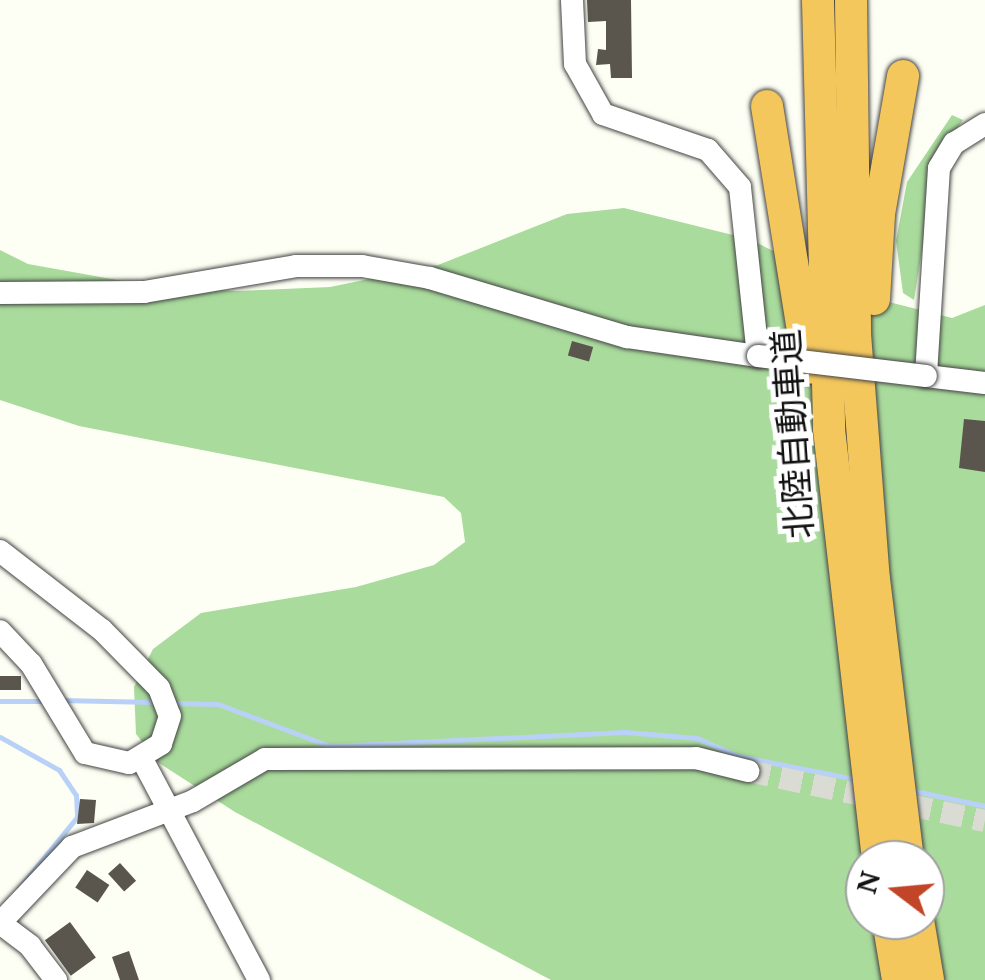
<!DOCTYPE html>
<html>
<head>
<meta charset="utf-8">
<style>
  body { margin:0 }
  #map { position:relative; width:985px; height:980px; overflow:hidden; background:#fefff4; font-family:"PT Serif","Noto Sans JP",serif }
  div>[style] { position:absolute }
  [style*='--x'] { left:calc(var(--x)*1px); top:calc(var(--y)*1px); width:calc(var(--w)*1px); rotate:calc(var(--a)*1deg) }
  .forest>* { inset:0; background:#a9db9c }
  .stream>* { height:5px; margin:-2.5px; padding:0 2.5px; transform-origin:2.5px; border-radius:2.5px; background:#b9d1f7 }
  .building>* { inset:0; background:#5a554d; transform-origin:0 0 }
  .minor-tunnel>* { height:22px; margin-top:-11px; transform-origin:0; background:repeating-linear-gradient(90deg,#dadbd2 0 22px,transparent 0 33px) }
  .roads { filter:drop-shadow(0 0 2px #444) drop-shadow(0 0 2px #444) }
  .minor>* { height:22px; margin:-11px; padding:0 11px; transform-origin:11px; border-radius:11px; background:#fff }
  .highway>* { height:32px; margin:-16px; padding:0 16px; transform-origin:16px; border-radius:16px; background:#f4c75d }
  .bridges { filter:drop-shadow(0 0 2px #444) drop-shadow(0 0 2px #444) }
  .minor-bridge>* { height:22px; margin:-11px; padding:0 11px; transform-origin:11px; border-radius:11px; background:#fff }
  span { translate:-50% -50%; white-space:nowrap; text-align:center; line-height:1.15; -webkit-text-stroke:10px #fff; paint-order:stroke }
  .street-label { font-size:35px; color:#111 }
  .north { position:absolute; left:845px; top:840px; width:100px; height:100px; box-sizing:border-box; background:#fff; border:2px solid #a0a0a0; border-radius:50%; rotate:286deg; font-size:28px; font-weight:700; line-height:40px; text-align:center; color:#111 }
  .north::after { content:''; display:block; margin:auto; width:35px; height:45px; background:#c24527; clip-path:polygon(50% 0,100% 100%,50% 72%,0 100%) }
</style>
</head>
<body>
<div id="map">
  <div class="forest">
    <i style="clip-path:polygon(952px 115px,963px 120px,937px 157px,914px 300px,903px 293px,896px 241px,907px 182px)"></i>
    <i style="clip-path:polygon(evenodd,624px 208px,749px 239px,865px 296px,952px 318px,985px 305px,985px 980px,551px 980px,235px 812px,159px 763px,136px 734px,134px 687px,153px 649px,201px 613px,356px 587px,434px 565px,465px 542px,461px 513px,444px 497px,79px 426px,0 400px,0 250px,28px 264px,145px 285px,236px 291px,330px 287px,438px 265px,567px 214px,624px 208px,865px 860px,925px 860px,925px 920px,865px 920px,865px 860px)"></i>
  </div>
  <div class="stream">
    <i style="--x:60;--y:700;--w:94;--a:1.2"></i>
    <i style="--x:0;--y:701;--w:44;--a:0"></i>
    <i style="--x:170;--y:703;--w:48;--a:1.2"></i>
    <i style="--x:218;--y:704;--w:120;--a:20.6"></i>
    <i style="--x:330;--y:746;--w:295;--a:-2.7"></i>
    <i style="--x:625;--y:732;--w:72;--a:4.8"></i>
    <i style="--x:697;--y:738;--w:45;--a:23.7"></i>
    <i style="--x:738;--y:756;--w:119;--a:11.1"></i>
    <i style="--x:0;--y:737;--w:68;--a:29.2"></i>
    <i style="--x:59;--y:770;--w:30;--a:56"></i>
    <i style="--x:76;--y:795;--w:22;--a:87"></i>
    <i style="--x:77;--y:817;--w:92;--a:129.2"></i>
    <i style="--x:910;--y:790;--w:77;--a:12"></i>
  </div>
  <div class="building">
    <i style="clip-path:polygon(587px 0,631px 0,632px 78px,611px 78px,610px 64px,596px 65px,598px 49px,606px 50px,606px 21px,588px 22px)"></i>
    <i style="left:572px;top:341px;width:22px;height:15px;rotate:16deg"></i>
    <i style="clip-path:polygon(964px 419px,985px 421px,985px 472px,959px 468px)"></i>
    <i style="left:0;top:676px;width:21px;height:14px"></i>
    <i style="clip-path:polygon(80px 799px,96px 800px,94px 823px,77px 824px)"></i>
    <i style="left:120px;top:863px;width:24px;height:16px;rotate:48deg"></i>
    <i style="left:87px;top:870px;width:27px;height:21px;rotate:34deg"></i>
    <i style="left:70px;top:922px;width:44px;height:31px;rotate:54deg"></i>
    <i style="clip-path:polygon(129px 951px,139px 980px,120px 980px,112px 957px)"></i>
  </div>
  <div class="minor-tunnel">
    <i style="--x:748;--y:771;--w:242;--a:11.9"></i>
  </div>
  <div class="roads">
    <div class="minor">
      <i style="--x:985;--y:124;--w:36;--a:148"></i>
      <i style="--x:954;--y:143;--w:29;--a:121"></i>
      <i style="--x:939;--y:168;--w:208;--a:93.6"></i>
      <i style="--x:926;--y:376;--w:59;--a:6.8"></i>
      <i style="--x:0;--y:293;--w:144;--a:-0.4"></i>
      <i style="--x:144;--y:292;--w:154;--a:-9.7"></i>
      <i style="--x:296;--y:266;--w:66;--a:0"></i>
      <i style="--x:362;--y:266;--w:69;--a:10"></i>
      <i style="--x:430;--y:278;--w:206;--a:16.7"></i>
      <i style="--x:627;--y:337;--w:132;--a:8.3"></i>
      <i style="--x:758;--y:356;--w:170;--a:-96.1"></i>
      <i style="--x:740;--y:187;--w:49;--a:-130.9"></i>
      <i style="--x:708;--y:150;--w:111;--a:-161.1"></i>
      <i style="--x:603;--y:114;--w:57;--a:-119.2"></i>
      <i style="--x:575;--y:64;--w:64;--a:-92.7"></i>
      <i style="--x:0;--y:551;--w:129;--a:37.8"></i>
      <i style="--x:102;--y:630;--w:81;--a:45.5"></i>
      <i style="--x:159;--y:688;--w:30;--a:69"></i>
      <i style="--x:170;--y:716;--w:29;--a:108"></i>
      <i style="--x:161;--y:744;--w:37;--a:149"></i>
      <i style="--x:129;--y:763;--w:45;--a:-167.2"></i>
      <i style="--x:85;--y:753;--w:104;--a:-121.2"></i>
      <i style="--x:31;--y:664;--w:45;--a:-133.2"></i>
      <i style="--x:142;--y:759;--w:250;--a:62.1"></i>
      <i style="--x:0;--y:923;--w:105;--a:-46.5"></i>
      <i style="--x:72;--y:847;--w:129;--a:-20.8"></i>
      <i style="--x:193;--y:801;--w:83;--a:-30.3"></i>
      <i style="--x:265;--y:759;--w:431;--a:-0.1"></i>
      <i style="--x:696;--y:758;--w:54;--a:14"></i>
      <i style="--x:0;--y:923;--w:38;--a:37"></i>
      <i style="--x:30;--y:946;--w:43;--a:52.6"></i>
    </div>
    <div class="highway">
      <i style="--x:818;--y:0;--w:429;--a:88.5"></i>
      <i style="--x:829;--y:429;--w:434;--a:83.5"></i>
      <i style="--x:851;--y:0;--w:334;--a:89.3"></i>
      <i style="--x:855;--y:334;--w:246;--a:85.6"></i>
      <i style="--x:874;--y:579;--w:283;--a:83.1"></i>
      <i style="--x:767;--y:106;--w:265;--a:80.9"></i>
      <i style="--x:874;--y:299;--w:85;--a:-86.6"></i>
      <i style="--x:879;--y:214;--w:140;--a:-80.1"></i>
      <i style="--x:888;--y:920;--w:61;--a:80.5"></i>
      <i style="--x:918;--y:920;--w:61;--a:80.5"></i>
    </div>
  </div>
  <div class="bridges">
    <div class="minor-bridge">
      <i style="--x:758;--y:356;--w:169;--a:6.8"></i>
    </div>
  </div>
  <div class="street-label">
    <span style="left:792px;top:434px;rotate:-94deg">北陸自動車道</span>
  </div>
  <div class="north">N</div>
</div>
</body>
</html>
